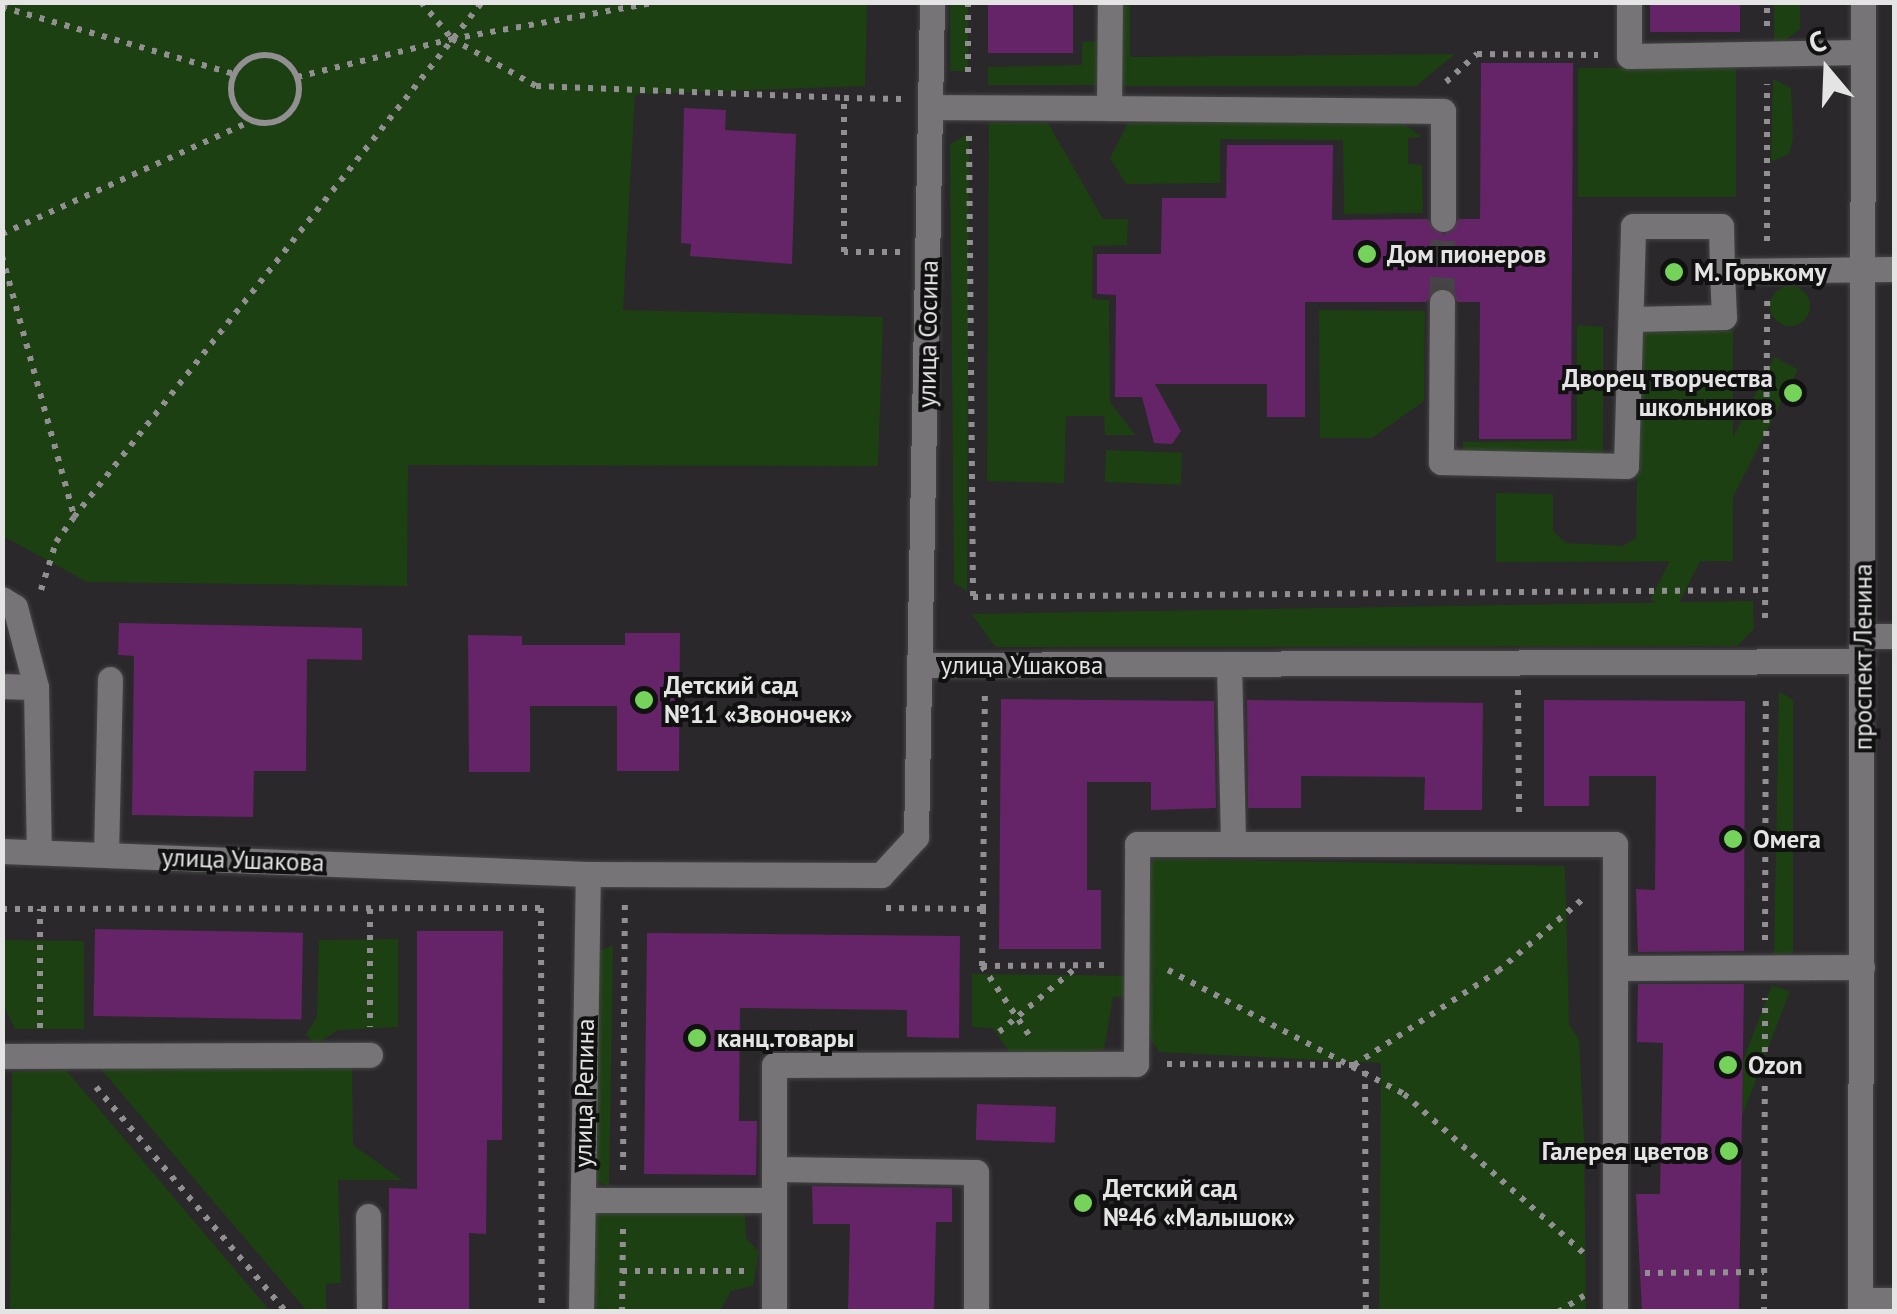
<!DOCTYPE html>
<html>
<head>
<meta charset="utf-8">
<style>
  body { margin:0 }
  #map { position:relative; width:1897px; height:1314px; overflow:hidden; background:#2a282a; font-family:"PT Sans",sans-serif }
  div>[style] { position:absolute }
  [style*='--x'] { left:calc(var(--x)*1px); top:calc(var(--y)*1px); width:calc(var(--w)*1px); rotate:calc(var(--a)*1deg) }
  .green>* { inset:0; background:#1c4011; transform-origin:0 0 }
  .round { border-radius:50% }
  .building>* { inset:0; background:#642467; transform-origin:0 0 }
  .minor-tunnel>* { height:25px; margin-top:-12.5px; transform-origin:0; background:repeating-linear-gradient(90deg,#464446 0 25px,transparent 0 37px) }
  .path>* { height:6px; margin-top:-3px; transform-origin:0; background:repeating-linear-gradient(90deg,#918f91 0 5px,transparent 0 13px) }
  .path>.ring { margin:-3px; padding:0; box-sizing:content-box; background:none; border:6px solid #918f91; border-radius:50% }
  .roads { filter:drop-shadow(0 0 2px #454445) drop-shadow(0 0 2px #454445) }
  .minor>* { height:25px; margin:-12.5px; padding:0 12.5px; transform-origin:12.5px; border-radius:12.5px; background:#767476 }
  .dots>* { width:28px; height:28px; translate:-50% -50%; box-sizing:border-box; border:5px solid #121112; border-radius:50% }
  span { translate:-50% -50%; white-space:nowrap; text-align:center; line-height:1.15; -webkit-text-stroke:8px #121112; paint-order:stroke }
  .poi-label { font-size:25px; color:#e5e4e5; font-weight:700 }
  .left { translate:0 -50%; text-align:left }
  .right { translate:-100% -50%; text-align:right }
  .street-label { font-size:25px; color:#e5e4e5 }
  .frame { position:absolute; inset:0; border:5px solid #e5e4e5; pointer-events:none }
  .north { position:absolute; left:1777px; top:20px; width:100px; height:100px; -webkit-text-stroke:8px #121112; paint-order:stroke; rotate:341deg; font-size:28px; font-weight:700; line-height:40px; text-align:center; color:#e5e4e5 }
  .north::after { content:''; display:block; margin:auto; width:35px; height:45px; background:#e5e4e5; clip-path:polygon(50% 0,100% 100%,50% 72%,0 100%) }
</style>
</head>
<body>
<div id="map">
  <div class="green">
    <i style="clip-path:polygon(3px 2px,867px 3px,865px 86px,635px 94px,623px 310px,883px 317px,878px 466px,408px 465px,407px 586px,87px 582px,3px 536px)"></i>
    <i style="left:950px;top:3px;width:18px;height:68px"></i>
    <i style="clip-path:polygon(1118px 3px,1130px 3px,1130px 57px,1455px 54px,1416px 86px,1119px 86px)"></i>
    <i style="clip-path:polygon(1774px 3px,1800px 3px,1800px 29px,1774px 49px)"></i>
    <i style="clip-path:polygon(1101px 41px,1101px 85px,988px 85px,988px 67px,1082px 65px,1082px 42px)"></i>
    <i style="left:1578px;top:68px;width:158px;height:129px"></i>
    <i style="clip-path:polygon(1773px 79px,1791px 88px,1793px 139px,1789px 154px,1771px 162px)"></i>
    <i style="clip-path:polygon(1400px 121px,1422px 137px,1408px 138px,1408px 164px,1422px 165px,1423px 213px,1344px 214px,1343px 140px,1220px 139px,1220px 183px,1126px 184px,1110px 158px,1128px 123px)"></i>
    <i style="clip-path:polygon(989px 123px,1048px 123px,1103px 219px,1128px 219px,1127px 245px,1093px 246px,1092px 299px,1109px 300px,1110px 402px,1135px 435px,1105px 435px,1104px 416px,1066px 416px,1064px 483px,987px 481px)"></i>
    <i style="clip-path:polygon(969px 134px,967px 591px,954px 583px,950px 144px)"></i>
    <i class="round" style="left:1770px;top:286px;width:40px;height:40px"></i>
    <i style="clip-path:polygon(1319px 310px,1425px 311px,1424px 401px,1372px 438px,1320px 438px)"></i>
    <i style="clip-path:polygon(1577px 325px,1603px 327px,1603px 456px,1463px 457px,1463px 442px,1577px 441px)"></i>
    <i style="clip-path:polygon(1640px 330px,1733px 331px,1733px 561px,1496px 562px,1496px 493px,1553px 494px,1553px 531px,1566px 543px,1623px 546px,1636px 538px)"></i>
    <i style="left:1774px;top:357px;width:27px;height:272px;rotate:27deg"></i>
    <i style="left:1106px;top:450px;width:76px;height:32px;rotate:2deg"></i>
    <i style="clip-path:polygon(1753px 601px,1754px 629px,1737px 646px,995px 647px,972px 614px)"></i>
    <i style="clip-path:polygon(1779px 691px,1793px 700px,1793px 953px,1774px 957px)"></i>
    <i style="clip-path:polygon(1154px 859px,1565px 866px,1569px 1024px,1579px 1040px,1584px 1137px,1586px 1311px,1379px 1311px,1381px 1063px,1159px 1052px,1149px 1036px,1148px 996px,1113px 997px,1104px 1049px,1076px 1055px,1009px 1052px,993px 1028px,972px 1027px,972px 974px,1145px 976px,1145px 879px)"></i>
    <i style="clip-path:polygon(398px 939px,398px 1027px,338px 1030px,316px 1044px,306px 1035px,317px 1017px,319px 940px)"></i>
    <i style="clip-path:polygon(2px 940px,84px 941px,84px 1029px,15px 1029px,3px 1005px)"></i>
    <i style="clip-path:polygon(613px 945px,609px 1187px,596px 1180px,595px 953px)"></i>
    <i style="left:1772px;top:985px;width:19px;height:269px;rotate:21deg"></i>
    <i style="clip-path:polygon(352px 1066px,353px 1145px,402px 1180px,338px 1180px,341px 1283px,326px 1284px,326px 1311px,307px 1311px,100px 1068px)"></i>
    <i style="clip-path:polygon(66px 1070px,270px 1311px,10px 1311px,12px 1072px)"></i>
    <i style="clip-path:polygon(594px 1212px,745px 1212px,746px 1238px,759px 1252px,753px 1286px,731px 1291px,720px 1311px,595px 1311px)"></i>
  </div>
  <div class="building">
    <i style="left:988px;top:2px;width:85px;height:51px"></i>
    <i style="left:1650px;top:2px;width:90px;height:30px"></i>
    <i style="clip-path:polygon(1481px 63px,1573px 63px,1571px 439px,1479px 439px,1480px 302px,1458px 302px,1441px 286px,1426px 302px,1305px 302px,1305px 417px,1267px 417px,1267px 384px,1155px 384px,1181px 431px,1172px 444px,1154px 443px,1142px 397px,1115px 397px,1116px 295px,1097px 294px,1097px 254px,1161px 254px,1162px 198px,1226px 198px,1227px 145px,1333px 145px,1332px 220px,1427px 219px,1444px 235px,1459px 219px,1480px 219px)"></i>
    <i style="clip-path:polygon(684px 108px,726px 110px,725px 130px,796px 134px,792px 264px,690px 256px,691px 244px,681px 243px)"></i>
    <i style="clip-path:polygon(119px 623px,362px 628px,362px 660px,307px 659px,306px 771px,254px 771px,253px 817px,132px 815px,134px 656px,118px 655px)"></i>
    <i style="clip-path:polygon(625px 633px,680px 633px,679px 771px,617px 771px,617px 706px,530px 706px,530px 772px,469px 772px,468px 635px,522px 636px,522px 645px,625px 645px)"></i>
    <i style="clip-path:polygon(1001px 699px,1214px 701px,1216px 808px,1151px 810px,1151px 782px,1087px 782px,1087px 890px,1101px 890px,1101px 949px,999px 949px)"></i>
    <i style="clip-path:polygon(1247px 700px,1483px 703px,1482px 810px,1424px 810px,1425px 777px,1301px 776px,1301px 808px,1248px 808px)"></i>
    <i style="clip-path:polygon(1544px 700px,1745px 701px,1744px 951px,1638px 952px,1636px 889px,1655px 890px,1656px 776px,1589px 776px,1589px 806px,1544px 806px)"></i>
    <i style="left:95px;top:929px;width:208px;height:87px;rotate:1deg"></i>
    <i style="clip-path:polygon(417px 931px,503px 931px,502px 1140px,487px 1140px,486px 1234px,469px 1233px,469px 1312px,388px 1312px,389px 1188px,417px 1189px)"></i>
    <i style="clip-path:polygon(647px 933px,960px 936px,959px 1038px,907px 1037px,907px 1010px,740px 1008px,739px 1121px,757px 1121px,756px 1175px,644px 1174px)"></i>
    <i style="clip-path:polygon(1638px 984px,1744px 984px,1739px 1312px,1642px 1312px,1636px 1194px,1660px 1194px,1663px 1043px,1637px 1042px)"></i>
    <i style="left:977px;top:1104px;width:79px;height:36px;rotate:2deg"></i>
    <i style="clip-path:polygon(812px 1186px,952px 1188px,952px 1222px,936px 1222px,934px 1312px,848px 1312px,850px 1224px,813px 1224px)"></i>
  </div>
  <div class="minor-tunnel">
    <i style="--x:1442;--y:302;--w:83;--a:-89.3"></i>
  </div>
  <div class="path">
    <i style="--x:421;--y:2;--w:48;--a:50"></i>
    <i style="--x:452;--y:39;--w:209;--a:-10.2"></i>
    <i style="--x:968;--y:2;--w:76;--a:90"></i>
    <i style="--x:2;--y:7;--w:241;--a:16.1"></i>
    <i style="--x:1767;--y:26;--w:24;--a:-90"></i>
    <i class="ring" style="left:231px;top:55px;width:62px;height:62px"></i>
    <i style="--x:297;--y:77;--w:160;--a:-13.8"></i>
    <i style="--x:452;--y:39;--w:96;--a:29.2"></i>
    <i style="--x:536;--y:86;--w:308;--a:2.2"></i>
    <i style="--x:1446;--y:82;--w:42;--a:-42.1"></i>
    <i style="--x:1477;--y:54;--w:121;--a:0.5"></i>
    <i style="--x:969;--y:136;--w:461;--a:89.5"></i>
    <i style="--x:973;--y:597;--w:793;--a:-0.51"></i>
    <i style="--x:2;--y:234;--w:273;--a:-24.4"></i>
    <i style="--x:1767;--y:241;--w:157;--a:-90"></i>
    <i style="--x:900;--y:252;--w:56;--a:180"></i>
    <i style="--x:844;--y:252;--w:154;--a:-90"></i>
    <i style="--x:844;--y:98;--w:58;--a:1"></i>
    <i style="--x:2;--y:256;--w:269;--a:74.5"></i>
    <i style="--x:41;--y:590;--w:50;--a:-72.6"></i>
    <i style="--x:56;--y:542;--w:31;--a:-54"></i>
    <i style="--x:74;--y:517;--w:657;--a:-51.61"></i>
    <i style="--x:1765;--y:618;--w:319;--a:-89.6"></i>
    <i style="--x:1518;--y:690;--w:123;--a:89.5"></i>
    <i style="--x:541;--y:908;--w:404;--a:89.9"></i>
    <i style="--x:886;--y:908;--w:97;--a:0.6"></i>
    <i style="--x:983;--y:909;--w:57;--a:91"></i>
    <i style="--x:982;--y:966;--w:83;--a:55.7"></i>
    <i style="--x:2;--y:909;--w:539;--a:-0.11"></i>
    <i style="--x:370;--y:909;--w:118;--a:90"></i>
    <i style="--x:983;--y:909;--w:214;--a:-89.5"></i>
    <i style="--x:1765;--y:940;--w:247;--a:-89.8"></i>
    <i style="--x:982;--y:966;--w:124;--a:-0.5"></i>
    <i style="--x:1168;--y:970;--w:267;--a:27.7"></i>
    <i style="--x:1404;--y:1094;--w:244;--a:41.5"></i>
    <i style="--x:40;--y:1028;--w:119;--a:-90"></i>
    <i style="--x:999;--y:1032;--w:103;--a:-39.9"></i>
    <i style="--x:1167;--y:1064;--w:187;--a:0.3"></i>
    <i style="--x:1354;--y:1065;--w:172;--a:-33.1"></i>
    <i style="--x:1498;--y:971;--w:113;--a:-40.3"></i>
    <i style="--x:1365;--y:1071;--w:241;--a:89.8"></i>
    <i style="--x:96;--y:1087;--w:294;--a:49.8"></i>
    <i style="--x:623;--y:1170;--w:267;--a:-89.6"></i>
    <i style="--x:622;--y:1271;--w:124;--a:0"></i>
    <i style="--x:1645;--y:1273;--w:119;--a:-0.5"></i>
    <i style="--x:622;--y:1312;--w:84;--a:-89.3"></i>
    <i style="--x:1558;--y:1312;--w:31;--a:-32"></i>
    <i style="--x:1764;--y:1312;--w:314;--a:-89.8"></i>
  </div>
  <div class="roads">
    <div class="minor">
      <i style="--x:1629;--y:2;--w:54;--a:90"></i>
      <i style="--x:1629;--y:56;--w:234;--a:-1"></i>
      <i style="--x:930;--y:107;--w:179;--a:0.3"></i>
      <i style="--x:1109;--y:108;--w:106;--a:-89.5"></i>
      <i style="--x:1109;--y:108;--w:334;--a:0.5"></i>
      <i style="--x:1443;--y:111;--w:108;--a:90"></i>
      <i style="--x:1442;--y:302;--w:160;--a:90.4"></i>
      <i style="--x:1441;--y:462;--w:185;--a:1.2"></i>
      <i style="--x:1626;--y:466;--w:240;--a:-88.3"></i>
      <i style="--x:1633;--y:226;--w:88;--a:0"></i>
      <i style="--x:1721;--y:226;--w:45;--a:88.7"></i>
      <i style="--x:1722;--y:271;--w:172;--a:-0.7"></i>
      <i style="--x:1631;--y:319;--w:93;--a:-1.2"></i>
      <i style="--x:1724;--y:317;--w:46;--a:-92.5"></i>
      <i style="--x:2;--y:599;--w:15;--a:32"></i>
      <i style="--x:15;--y:607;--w:83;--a:75.3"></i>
      <i style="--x:36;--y:687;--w:165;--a:89"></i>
      <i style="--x:1863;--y:636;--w:31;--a:0"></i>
      <i style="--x:1229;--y:664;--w:180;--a:88.7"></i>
      <i style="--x:924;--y:665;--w:939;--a:-0.24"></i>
      <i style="--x:2;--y:686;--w:34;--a:2"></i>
      <i style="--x:2;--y:851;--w:586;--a:2.25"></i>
      <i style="--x:588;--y:874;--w:293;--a:0.2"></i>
      <i style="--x:881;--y:875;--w:52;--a:-47.4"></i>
      <i style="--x:916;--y:837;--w:835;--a:-88.9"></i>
      <i style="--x:106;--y:855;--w:176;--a:-88.7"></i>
      <i style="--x:1615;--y:968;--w:247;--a:-0.2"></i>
      <i style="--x:2;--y:1056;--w:368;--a:-0.2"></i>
      <i style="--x:774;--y:1169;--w:202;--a:0.9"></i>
      <i style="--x:976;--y:1172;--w:140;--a:90"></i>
      <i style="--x:583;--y:1200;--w:191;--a:0"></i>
      <i style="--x:368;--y:1216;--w:96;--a:89.4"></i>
      <i style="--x:1861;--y:1300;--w:33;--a:0"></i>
      <i style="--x:581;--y:1312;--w:438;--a:-89.1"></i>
      <i style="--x:774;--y:1312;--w:247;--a:-90"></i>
      <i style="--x:774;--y:1065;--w:362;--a:-0.2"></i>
      <i style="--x:1136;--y:1064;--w:220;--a:-89.7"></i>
      <i style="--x:1137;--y:844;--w:478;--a:0"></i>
      <i style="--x:1615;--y:844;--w:468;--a:90"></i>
      <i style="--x:1860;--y:1312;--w:1310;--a:-89.87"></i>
    </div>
  </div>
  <div class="dots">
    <i style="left:1367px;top:254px;background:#75d25b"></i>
    <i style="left:1674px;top:272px;background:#75d25b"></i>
    <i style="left:1793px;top:393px;background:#75d25b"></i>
    <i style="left:644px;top:700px;background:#75d25b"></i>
    <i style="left:1733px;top:839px;background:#75d25b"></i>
    <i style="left:697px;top:1038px;background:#75d25b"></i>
    <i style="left:1728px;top:1065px;background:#75d25b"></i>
    <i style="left:1729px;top:1151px;background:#75d25b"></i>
    <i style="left:1083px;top:1203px;background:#75d25b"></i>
  </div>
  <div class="poi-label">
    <span class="left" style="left:1387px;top:254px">Дом пионеров</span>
    <span class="left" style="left:1694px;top:272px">М. Горькому</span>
    <span class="right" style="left:1773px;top:393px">Дворец творчества<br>школьников</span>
    <span class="left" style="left:664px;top:700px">Детский сад<br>№11 «Звоночек»</span>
    <span class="left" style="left:1753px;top:839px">Омега</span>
    <span class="left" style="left:717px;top:1038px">канц.товары</span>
    <span class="left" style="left:1748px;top:1065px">Ozon</span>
    <span class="right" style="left:1709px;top:1151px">Галерея цветов</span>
    <span class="left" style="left:1103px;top:1203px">Детский сад<br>№46 «Малышок»</span>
  </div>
  <div class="street-label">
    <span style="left:928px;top:334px;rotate:-89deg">улица Сосина</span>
    <span style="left:1863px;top:657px;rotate:-90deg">проспект Ленина</span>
    <span style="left:1022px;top:665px">улица Ушакова</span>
    <span style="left:243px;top:860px;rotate:2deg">улица Ушакова</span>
    <span style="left:584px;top:1093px;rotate:-89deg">улица Репина</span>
  </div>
  <div class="frame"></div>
  <div class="north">С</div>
</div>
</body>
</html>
